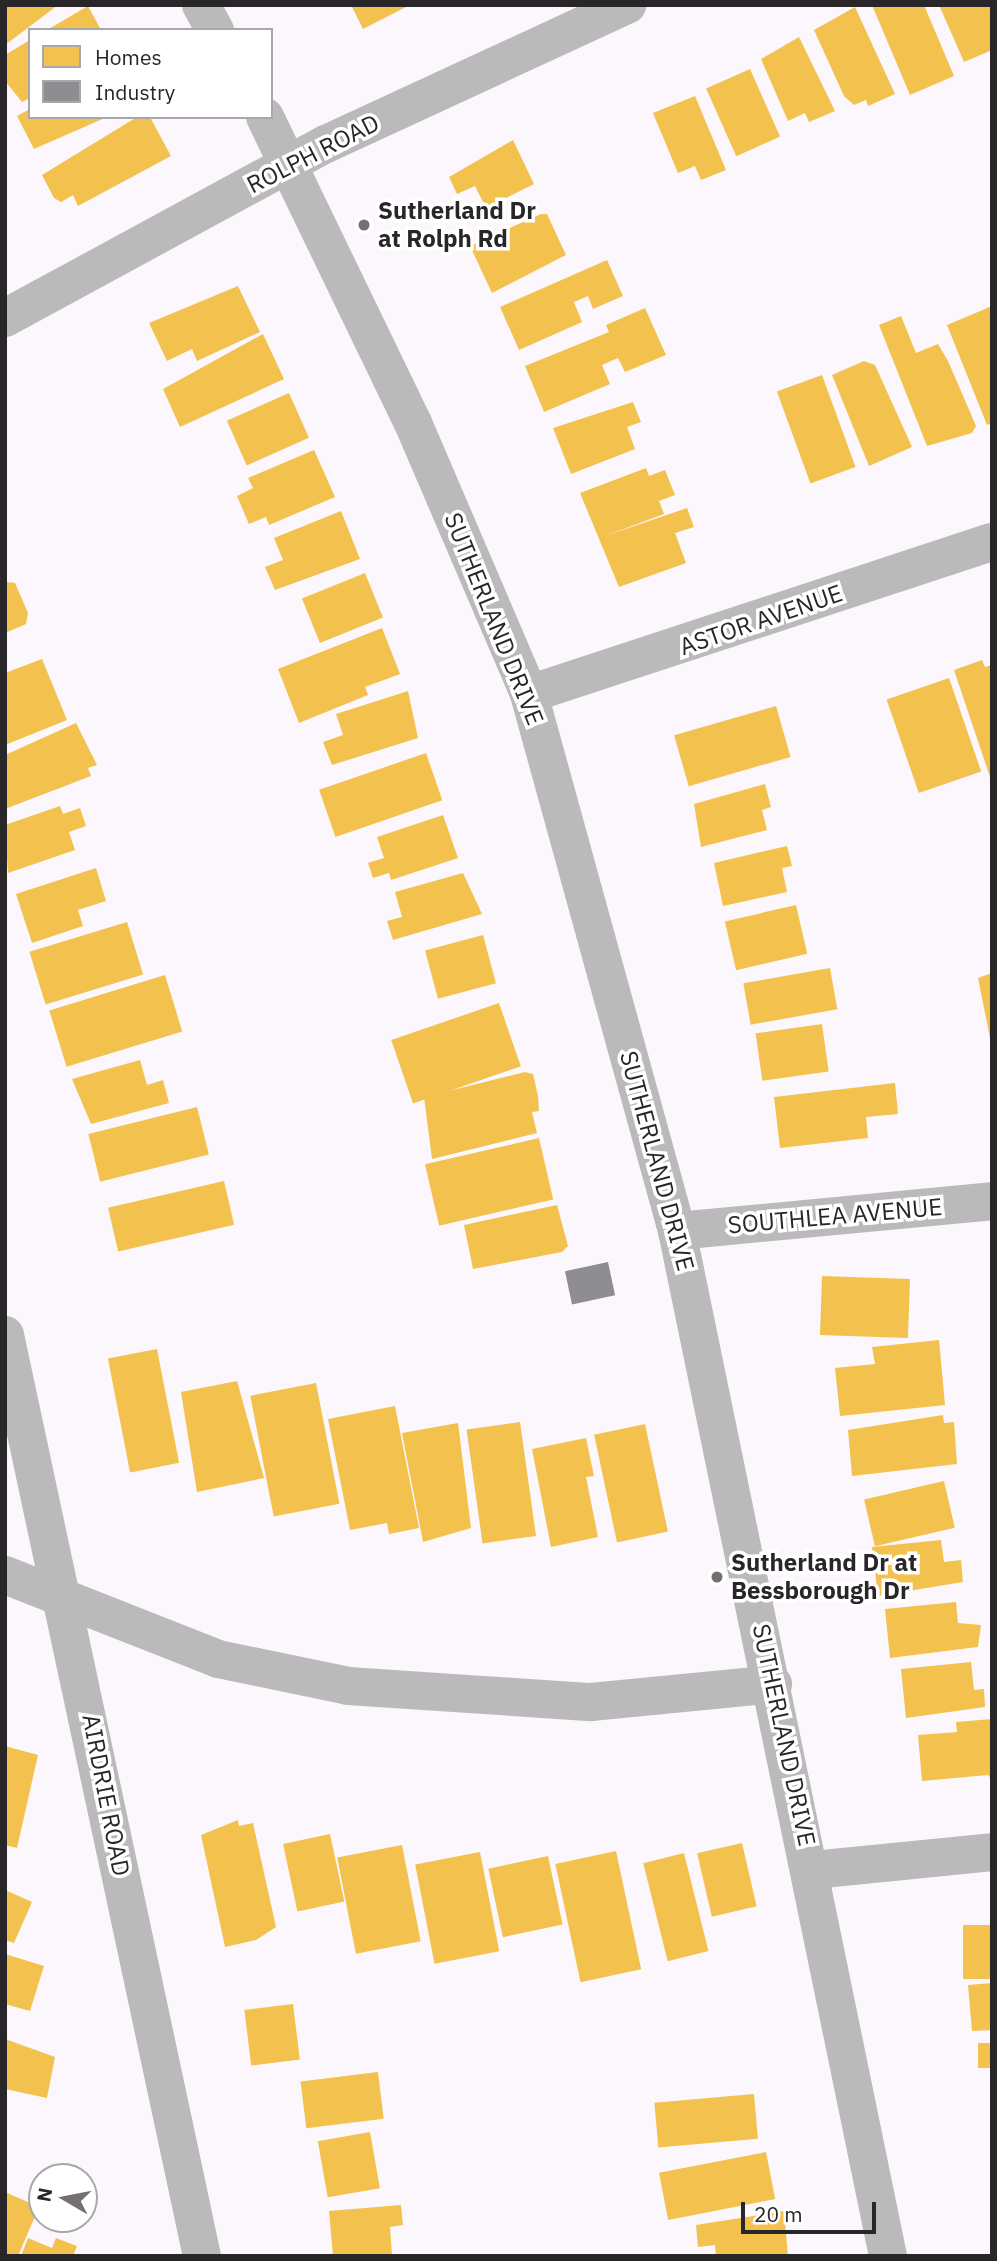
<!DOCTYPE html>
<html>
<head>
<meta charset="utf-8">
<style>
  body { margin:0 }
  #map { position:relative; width:997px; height:2261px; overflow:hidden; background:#fcf7fc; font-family:"IBM Plex Sans",sans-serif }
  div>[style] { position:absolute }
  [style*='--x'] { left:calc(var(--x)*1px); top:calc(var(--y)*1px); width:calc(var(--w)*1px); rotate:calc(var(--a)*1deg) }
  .homes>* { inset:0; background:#f2c14e; transform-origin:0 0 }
  .industry>* { inset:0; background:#8d8d92; transform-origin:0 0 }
  .minor>* { height:38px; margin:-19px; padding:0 19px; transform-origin:19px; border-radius:19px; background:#bbbaba }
  .dots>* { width:19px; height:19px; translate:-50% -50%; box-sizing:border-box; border:4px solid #fff; border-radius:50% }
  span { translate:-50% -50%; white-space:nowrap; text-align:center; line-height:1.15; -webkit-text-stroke:7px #fff; paint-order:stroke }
  .street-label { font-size:24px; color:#292629 }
  .poi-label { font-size:24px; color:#292629; font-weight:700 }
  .left { translate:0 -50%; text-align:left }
  .frame { position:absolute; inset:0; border:7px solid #292629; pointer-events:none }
  .legend { position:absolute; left:28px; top:28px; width:245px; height:91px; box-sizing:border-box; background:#fff; border:2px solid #a9a8a9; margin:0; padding:9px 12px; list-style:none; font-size:21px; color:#292629 }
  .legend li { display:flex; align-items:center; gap:14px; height:35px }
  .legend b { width:35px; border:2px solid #a9a8a9 }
  .north { position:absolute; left:28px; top:2163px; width:70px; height:70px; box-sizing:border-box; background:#fff; border:2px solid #a9a8a9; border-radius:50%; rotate:280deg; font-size:19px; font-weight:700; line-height:28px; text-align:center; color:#292629 }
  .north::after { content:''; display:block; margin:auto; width:24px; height:32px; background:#736f73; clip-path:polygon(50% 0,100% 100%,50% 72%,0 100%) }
  .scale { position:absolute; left:741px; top:2202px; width:135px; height:32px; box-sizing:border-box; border:4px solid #292629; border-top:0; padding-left:9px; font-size:21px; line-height:24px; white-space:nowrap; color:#292629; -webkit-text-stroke:5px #fff; paint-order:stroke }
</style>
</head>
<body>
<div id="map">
  <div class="homes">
    <i style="clip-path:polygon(5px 5px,58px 5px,5px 45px)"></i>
    <i style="clip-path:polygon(351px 5px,410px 5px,363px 29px)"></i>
    <i style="clip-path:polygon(872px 5px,924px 5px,954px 76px,910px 95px)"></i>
    <i style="clip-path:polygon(939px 5px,992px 5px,992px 50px,964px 62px)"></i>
    <i style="clip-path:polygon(88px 6px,101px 30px,47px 30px)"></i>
    <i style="clip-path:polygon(855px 7px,895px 94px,868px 106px,866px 100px,854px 105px,844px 96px,814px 30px)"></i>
    <i style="clip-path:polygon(799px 37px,835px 111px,809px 122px,805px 113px,788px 121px,761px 59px)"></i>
    <i style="clip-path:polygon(30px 40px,30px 98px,22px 102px,5px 81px,5px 55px)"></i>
    <i style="left:750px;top:69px;width:74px;height:48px;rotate:66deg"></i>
    <i style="clip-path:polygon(695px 96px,726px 170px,701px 180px,695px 166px,678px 173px,653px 113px)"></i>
    <i style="clip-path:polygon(30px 109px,30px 117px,107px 117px,34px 149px,17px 116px)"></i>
    <i style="clip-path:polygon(137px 117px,150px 117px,171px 156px,78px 206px,73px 195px,61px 202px,54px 198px,42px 175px)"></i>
    <i style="clip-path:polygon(513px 140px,534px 184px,486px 208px,475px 186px,457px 194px,449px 177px)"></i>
    <i style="clip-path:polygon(541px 214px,547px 214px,566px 255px,492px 293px,470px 246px)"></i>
    <i style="clip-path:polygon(607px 260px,623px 296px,593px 309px,588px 296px,574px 302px,582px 322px,519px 350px,500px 307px)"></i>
    <i style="clip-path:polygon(238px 286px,260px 332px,197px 361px,192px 349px,167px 361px,149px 323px)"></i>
    <i style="clip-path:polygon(992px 306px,992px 423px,987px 425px,947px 325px)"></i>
    <i style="clip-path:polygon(645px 308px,666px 355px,625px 372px,618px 358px,602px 365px,610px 384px,544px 412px,525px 366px,609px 332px,606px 325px)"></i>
    <i style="clip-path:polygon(901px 316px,916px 353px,938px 344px,948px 361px,976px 426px,972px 433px,927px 446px,879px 325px)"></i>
    <i style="clip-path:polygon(263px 334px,284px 379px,180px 427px,163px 389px)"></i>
    <i style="clip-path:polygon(864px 361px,875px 365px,912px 447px,869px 466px,832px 375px)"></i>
    <i style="left:822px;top:375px;width:98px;height:48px;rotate:70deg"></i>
    <i style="left:289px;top:393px;width:49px;height:68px;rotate:66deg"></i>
    <i style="clip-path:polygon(633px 402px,641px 422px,627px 427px,635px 449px,571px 474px,553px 428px)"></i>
    <i style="clip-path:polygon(314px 450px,335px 497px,269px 525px,266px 517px,249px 524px,237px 496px,253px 488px,248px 478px)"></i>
    <i style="clip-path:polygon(646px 468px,649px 476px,665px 470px,675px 495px,659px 501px,664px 514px,605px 536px,687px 508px,694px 527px,675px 533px,686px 563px,619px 587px,580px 493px)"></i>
    <i style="clip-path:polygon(341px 511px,360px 559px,275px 590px,265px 567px,283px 560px,274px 538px)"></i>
    <i style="left:365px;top:573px;width:48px;height:68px;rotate:68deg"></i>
    <i style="clip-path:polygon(7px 582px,15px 583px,28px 613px,26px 624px,5px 633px)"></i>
    <i style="clip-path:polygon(382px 628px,400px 674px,365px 687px,368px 695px,299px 723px,278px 669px)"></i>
    <i style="clip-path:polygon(42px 659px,67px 720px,5px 745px,5px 673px)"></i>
    <i style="clip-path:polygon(982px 660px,985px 667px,992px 665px,990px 777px,954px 670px)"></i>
    <i style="left:949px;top:678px;width:99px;height:66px;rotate:71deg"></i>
    <i style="clip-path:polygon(408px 691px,418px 738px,332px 765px,323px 742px,343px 735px,336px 714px)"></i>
    <i style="left:776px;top:706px;width:53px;height:106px;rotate:74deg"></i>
    <i style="clip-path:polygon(76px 723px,97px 765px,88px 768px,91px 776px,5px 809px,5px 755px)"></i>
    <i style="left:426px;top:753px;width:50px;height:113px;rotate:71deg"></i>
    <i style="clip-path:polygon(765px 784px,771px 807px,762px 810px,767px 830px,701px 847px,694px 804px)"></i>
    <i style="clip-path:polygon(60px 806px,63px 814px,80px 808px,86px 826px,69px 832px,75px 850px,8px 873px,5px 825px)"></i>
    <i style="clip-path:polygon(443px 815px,458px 858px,391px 880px,389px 873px,373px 878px,368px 863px,384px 858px,377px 837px)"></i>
    <i style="clip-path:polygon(787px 846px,792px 866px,782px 868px,787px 892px,723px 906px,714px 863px)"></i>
    <i style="clip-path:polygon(96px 868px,106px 901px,78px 910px,83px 926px,32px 943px,16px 894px)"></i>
    <i style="clip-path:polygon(463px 873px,482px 914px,393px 940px,387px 921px,402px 917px,395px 892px)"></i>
    <i style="left:796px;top:905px;width:50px;height:73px;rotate:77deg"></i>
    <i style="left:127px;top:922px;width:55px;height:102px;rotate:73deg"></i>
    <i style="left:483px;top:935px;width:50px;height:60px;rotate:75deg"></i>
    <i style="left:830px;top:968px;width:42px;height:88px;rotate:80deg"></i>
    <i style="clip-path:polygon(992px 973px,992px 1038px,990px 1038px,978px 978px)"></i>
    <i style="left:165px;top:975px;width:59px;height:121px;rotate:73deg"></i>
    <i style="left:499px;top:1003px;width:67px;height:114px;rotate:71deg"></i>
    <i style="left:822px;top:1024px;width:48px;height:67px;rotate:82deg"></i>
    <i style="clip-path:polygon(140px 1060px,147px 1085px,163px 1080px,169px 1103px,91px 1124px,72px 1079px)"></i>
    <i style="clip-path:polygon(525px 1072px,533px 1074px,538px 1096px,539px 1111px,532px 1112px,537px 1133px,432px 1159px,424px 1097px)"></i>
    <i style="clip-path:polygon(895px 1083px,898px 1114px,866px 1117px,868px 1138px,780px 1148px,774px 1097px)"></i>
    <i style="left:197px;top:1107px;width:49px;height:112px;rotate:76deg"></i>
    <i style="left:539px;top:1138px;width:63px;height:117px;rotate:77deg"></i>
    <i style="left:224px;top:1181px;width:45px;height:119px;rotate:77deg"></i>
    <i style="clip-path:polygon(557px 1205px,568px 1246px,562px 1252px,473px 1269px,464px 1225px)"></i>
    <i style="left:910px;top:1279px;width:59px;height:88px;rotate:92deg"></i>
    <i style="clip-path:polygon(939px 1340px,945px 1405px,840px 1416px,835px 1368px,875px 1364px,872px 1347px)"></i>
    <i style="left:157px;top:1349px;width:116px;height:50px;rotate:79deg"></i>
    <i style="clip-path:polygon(237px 1381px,264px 1478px,197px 1492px,181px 1392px)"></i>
    <i style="left:316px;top:1383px;width:123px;height:67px;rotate:79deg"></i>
    <i style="clip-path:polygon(395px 1406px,419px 1528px,389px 1534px,387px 1523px,350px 1530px,328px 1419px)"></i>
    <i style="clip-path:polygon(943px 1415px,944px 1423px,954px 1422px,957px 1464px,852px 1476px,848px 1430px)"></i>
    <i style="left:520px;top:1422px;width:115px;height:54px;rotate:82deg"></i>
    <i style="clip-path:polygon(458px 1423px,471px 1528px,423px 1542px,402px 1433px)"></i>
    <i style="left:645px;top:1424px;width:110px;height:52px;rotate:78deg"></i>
    <i style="clip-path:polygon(586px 1438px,594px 1476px,586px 1477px,598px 1537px,551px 1547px,532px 1449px)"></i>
    <i style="left:944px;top:1481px;width:48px;height:82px;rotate:77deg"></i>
    <i style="clip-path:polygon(941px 1540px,944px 1562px,961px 1560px,963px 1582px,878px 1596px,872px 1547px)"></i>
    <i style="clip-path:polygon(956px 1602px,958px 1623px,981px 1625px,978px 1647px,890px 1658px,885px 1609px)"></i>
    <i style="clip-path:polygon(971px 1662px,974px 1690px,984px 1689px,985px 1707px,906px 1718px,901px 1669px)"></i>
    <i style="clip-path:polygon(992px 1719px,992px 1780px,988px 1775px,922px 1781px,918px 1735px,957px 1732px,956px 1722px)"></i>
    <i style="clip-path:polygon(5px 1746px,38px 1755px,17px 1848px,5px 1845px)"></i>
    <i style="clip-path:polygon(238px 1820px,239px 1826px,253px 1823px,276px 1927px,256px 1940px,225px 1947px,201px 1835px)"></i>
    <i style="left:330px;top:1834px;width:69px;height:48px;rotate:78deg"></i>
    <i style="left:742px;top:1843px;width:65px;height:46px;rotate:77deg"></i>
    <i style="left:402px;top:1845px;width:98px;height:66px;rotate:79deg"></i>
    <i style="left:616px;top:1851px;width:121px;height:62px;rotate:78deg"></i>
    <i style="left:480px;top:1852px;width:101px;height:66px;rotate:79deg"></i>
    <i style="left:684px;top:1853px;width:101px;height:42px;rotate:76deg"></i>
    <i style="left:548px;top:1856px;width:70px;height:61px;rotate:78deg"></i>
    <i style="clip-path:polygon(5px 1890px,32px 1902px,14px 1943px,5px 1940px)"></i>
    <i style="left:992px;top:1925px;width:54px;height:29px;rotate:90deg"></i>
    <i style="clip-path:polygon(5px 1954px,44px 1966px,30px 2011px,5px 2004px)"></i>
    <i style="clip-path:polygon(992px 1983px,992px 2030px,972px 2031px,968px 1985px)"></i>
    <i style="left:293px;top:2004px;width:56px;height:49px;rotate:83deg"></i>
    <i style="clip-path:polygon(5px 2039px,55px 2057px,47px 2098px,5px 2089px)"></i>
    <i style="left:992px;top:2043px;width:25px;height:14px;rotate:90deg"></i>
    <i style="left:378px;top:2072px;width:47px;height:78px;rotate:83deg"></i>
    <i style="left:754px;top:2094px;width:45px;height:100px;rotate:85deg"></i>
    <i style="left:370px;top:2132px;width:57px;height:53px;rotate:80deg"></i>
    <i style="left:766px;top:2152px;width:48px;height:109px;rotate:79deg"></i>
    <i style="clip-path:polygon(5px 2192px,39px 2207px,18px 2256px,5px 2256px)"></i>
    <i style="clip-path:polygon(401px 2205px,403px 2225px,390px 2227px,392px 2255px,333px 2256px,329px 2211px)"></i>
    <i style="clip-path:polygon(784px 2211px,788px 2256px,716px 2256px,715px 2245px,698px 2247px,696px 2225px)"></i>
    <i style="clip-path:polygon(28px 2238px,52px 2248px,56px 2238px,77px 2246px,73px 2256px,21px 2256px)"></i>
  </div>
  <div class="industry">
    <i style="left:608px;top:1262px;width:34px;height:44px;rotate:78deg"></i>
  </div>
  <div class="minor">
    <i style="--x:201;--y:5;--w:29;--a:61"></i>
    <i style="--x:265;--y:117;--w:340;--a:64.2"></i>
    <i style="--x:413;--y:423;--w:295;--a:66.8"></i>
    <i style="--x:529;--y:694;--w:557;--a:74.59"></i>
    <i style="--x:677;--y:1231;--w:1046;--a:78.37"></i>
    <i style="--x:5;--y:318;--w:365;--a:-28.5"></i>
    <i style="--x:326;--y:144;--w:332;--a:-24.8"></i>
    <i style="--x:529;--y:694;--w:487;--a:-18.2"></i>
    <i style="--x:677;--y:1231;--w:316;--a:-5.4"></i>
    <i style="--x:5;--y:1335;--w:942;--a:77.93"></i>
    <i style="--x:5;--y:1575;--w:229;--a:21.5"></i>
    <i style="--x:218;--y:1659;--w:133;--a:11.7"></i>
    <i style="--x:348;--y:1686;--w:244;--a:3.8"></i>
    <i style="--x:591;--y:1702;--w:183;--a:-5.6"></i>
    <i style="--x:813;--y:1870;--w:180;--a:-5.7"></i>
  </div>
  <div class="dots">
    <i style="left:364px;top:225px;background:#736f73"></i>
    <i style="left:717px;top:1577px;background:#736f73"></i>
  </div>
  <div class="street-label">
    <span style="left:313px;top:154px;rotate:-27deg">ROLPH ROAD</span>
    <span style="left:494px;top:619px;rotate:68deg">SUTHERLAND DRIVE</span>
    <span style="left:761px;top:620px;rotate:-19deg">ASTOR AVENUE</span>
    <span style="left:657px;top:1161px;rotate:75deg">SUTHERLAND DRIVE</span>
    <span style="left:835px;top:1216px;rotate:-5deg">SOUTHLEA AVENUE</span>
    <span style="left:784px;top:1735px;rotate:78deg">SUTHERLAND DRIVE</span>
    <span style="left:106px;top:1795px;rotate:79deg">AIRDRIE ROAD</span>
  </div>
  <div class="poi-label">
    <span class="left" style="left:378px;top:225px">Sutherland Dr<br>at Rolph Rd</span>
    <span class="left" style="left:731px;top:1577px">Sutherland Dr at<br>Bessborough Dr</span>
  </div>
  <div class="frame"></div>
  <ul class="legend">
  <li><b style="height:19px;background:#f2c14e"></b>Homes</li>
  <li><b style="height:19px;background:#8d8d92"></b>Industry</li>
  </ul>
  <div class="north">N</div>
  <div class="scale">20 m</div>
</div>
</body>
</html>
